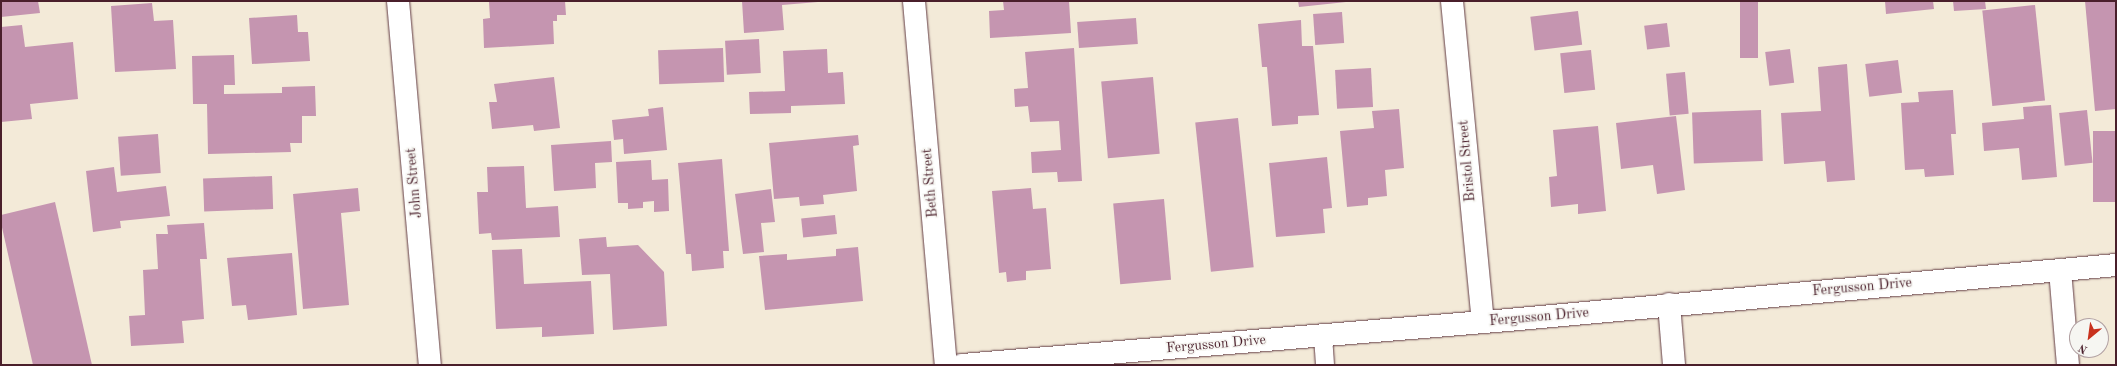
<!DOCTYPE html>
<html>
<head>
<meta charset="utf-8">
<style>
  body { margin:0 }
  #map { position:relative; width:2117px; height:366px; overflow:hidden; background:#f3ead8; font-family:"Old Standard TT",serif }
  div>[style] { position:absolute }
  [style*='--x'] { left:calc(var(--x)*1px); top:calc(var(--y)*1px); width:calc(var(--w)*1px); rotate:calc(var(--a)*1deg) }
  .building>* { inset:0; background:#c595b0; transform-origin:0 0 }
  .roads { filter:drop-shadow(0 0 1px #633d45) drop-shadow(0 0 1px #633d45) }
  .service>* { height:18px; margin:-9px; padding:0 9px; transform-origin:9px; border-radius:9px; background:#fff }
  .minor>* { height:22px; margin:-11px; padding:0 11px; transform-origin:11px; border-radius:11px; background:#fff }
  .secondary>* { height:22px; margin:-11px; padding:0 11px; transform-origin:11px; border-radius:11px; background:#fff }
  span { translate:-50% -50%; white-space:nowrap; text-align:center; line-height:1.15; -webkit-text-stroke:3px #f6f6f2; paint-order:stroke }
  .street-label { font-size:14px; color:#4a1f2b }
  .frame { position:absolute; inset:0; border:2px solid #4a1f2b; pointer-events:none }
  .north { position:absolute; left:2069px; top:318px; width:40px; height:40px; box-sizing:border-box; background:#f6f6f2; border:1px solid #b1a0a2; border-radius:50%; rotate:209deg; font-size:11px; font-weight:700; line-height:16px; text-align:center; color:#4a1f2b }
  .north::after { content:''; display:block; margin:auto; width:14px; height:18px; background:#c8321e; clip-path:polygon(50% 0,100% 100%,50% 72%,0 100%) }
</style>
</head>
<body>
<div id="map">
  <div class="building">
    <i style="clip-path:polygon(1px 1px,38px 1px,40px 13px,1px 17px)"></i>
    <i style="clip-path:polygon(565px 1px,566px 15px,557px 15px,557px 21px,553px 21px,554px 44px,484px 48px,483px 19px,490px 18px,489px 2px)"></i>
    <i style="clip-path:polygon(742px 1px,818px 1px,818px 2px,782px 5px,784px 30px,744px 33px)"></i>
    <i style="clip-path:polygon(1003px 1px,1069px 1px,1071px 33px,990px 38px,989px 11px,1004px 10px)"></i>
    <i style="clip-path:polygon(1298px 1px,1346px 1px,1346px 2px,1299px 7px)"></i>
    <i style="left:1740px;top:1px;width:18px;height:57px"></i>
    <i style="clip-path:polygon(1885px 1px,1933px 1px,1934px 9px,1886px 14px)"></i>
    <i style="clip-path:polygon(1953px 1px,1985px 1px,1986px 9px,1954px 11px)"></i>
    <i style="clip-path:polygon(2085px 1px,2116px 1px,2116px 109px,2095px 111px)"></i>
    <i style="clip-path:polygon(152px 3px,154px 21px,173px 20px,176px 69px,115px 72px,111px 6px)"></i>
    <i style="left:2035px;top:5px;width:96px;height:53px;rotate:84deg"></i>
    <i style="left:1578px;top:11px;width:34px;height:48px;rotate:83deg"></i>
    <i style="left:1342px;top:12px;width:31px;height:29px;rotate:86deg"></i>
    <i style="clip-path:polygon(297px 15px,298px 32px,308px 32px,310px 61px,252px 64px,249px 18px)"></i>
    <i style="left:1136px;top:18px;width:26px;height:59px;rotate:86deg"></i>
    <i style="clip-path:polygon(1301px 20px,1302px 46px,1313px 46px,1319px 115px,1298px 116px,1298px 124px,1272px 126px,1267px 67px,1262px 67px,1258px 24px)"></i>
    <i style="left:1667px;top:23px;width:24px;height:23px;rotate:83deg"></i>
    <i style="clip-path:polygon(22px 25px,25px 47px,73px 42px,78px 99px,30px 104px,32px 119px,1px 122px,1px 27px)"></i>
    <i style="left:759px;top:39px;width:34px;height:34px;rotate:87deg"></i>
    <i style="left:723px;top:48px;width:34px;height:65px;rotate:88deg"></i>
    <i style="clip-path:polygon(1074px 48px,1082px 181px,1058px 182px,1057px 172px,1032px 173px,1031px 152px,1061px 150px,1059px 121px,1030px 122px,1028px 106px,1015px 107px,1014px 89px,1028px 88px,1025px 52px)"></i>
    <i style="clip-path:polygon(827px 49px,828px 73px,843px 72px,845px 104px,791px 106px,791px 113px,750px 114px,749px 92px,785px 91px,783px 51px)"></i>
    <i style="left:1790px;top:49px;width:34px;height:25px;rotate:83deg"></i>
    <i style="left:1591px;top:50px;width:40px;height:31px;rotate:84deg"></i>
    <i style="clip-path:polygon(234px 55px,235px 85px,224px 85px,224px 94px,282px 93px,282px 87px,315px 86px,316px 116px,302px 116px,302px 143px,290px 143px,291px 152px,208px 154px,207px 104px,193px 104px,192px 56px)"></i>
    <i style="left:1898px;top:60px;width:33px;height:33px;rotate:83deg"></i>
    <i style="clip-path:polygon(1847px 64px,1855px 180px,1827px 182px,1825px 161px,1784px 164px,1781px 113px,1821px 111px,1818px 67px)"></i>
    <i style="left:1371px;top:68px;width:39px;height:36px;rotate:87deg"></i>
    <i style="left:1685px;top:72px;width:42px;height:19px;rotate:85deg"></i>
    <i style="clip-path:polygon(554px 77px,560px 128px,534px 131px,533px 125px,492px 129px,489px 102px,497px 102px,494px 84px)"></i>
    <i style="left:1153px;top:77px;width:77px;height:52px;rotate:85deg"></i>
    <i style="clip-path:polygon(1953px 90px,1956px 134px,1951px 134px,1954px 175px,1925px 177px,1924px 169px,1905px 170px,1901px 103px,1919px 102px,1918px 92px)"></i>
    <i style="clip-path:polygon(2051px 105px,2057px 177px,2022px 180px,2019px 148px,1984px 151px,1982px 123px,2024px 119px,2023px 107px)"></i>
    <i style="clip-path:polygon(663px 107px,667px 150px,624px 154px,623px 139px,614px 140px,612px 120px,649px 116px,648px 109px)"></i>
    <i style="clip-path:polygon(1399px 109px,1404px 168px,1385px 170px,1387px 196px,1368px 198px,1368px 205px,1347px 207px,1340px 131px,1374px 128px,1372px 111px)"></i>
    <i style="left:1761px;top:110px;width:51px;height:69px;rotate:88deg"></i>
    <i style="left:2087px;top:110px;width:53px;height:28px;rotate:84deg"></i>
    <i style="clip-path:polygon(1676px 116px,1685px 190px,1657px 194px,1653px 165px,1621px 169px,1616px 123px)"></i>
    <i style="left:1238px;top:118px;width:150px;height:43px;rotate:84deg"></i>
    <i style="clip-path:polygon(1598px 126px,1606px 211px,1578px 214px,1578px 204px,1551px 207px,1549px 177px,1557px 176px,1553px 130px)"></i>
    <i style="left:2116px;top:131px;width:71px;height:23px;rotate:90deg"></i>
    <i style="left:158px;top:134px;width:39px;height:40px;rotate:86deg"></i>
    <i style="clip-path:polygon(858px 135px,859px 145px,853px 146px,857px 191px,823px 195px,824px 204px,800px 206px,799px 197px,774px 199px,769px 143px)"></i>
    <i style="clip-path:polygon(611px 141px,612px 162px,595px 163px,596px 188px,554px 191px,551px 145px)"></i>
    <i style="clip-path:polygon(1327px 157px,1332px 208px,1323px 209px,1325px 233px,1276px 237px,1269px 163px)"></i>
    <i style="clip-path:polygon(722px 159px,729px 251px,723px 251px,724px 268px,692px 271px,691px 254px,686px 254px,678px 163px)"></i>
    <i style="clip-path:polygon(651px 160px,652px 180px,668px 179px,669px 211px,654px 212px,654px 201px,643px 202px,643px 208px,628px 209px,628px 203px,618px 203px,616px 162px)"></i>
    <i style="clip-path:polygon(524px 166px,526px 208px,558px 206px,560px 237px,492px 240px,491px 233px,479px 234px,477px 192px,488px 192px,487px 167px)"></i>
    <i style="clip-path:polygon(114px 167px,117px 192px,166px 186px,170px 216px,120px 221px,121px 228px,93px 232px,86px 171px)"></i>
    <i style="left:272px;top:176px;width:33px;height:69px;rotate:88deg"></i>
    <i style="clip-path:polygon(358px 188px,360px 211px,341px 213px,349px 305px,303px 309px,293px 194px)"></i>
    <i style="clip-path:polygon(1031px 188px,1033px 209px,1046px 208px,1051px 269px,1026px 271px,1026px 280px,1007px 282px,1006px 272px,999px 273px,992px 191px)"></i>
    <i style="clip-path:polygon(771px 189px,775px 222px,761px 223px,764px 252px,743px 254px,735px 194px)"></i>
    <i style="left:1164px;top:199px;width:81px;height:51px;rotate:85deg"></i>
    <i style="clip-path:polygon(55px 202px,92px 365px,33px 365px,1px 223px,1px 215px)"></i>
    <i style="left:835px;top:215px;width:19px;height:34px;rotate:84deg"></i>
    <i style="clip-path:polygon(204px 223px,207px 259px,200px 259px,204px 319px,182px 321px,184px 343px,131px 346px,129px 316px,145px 315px,143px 270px,158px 269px,156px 234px,168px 234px,167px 225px)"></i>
    <i style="clip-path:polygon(606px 237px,607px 247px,638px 245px,664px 272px,667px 326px,613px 330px,610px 274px,582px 275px,579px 239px)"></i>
    <i style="clip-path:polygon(858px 247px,863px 301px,765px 310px,759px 256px,787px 254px,787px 260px,836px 256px,836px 249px)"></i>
    <i style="clip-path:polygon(522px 249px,524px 284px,591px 281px,594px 334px,542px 337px,542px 327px,496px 329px,492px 250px)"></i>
    <i style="clip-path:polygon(292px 253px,297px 315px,248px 320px,246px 305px,232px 306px,227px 258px)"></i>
  </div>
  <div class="roads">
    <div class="service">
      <i style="--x:1323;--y:336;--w:29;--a:86"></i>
    </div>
    <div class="minor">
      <i style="--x:398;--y:1;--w:365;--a:85"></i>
      <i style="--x:914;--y:1;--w:365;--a:85"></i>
      <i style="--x:1452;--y:1;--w:322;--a:84.5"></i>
      <i style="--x:2060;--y:270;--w:95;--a:85.2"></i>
      <i style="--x:1669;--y:304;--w:61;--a:85.3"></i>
    </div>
    <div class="secondary">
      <i style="--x:962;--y:365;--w:548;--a:-4.71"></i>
      <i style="--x:1508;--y:320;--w:610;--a:-5.17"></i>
    </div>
  </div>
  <div class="street-label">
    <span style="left:1467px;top:161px;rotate:-95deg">Bristol Street</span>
    <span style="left:414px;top:183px;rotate:-95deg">John Street</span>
    <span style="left:930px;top:183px;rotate:-95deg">Beth Street</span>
    <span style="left:1862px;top:287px;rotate:-5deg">Fergusson Drive</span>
    <span style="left:1539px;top:317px;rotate:-5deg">Fergusson Drive</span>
    <span style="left:1216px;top:344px;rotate:-5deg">Fergusson Drive</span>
  </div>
  <div class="frame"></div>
  <div class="north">N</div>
</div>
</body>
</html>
